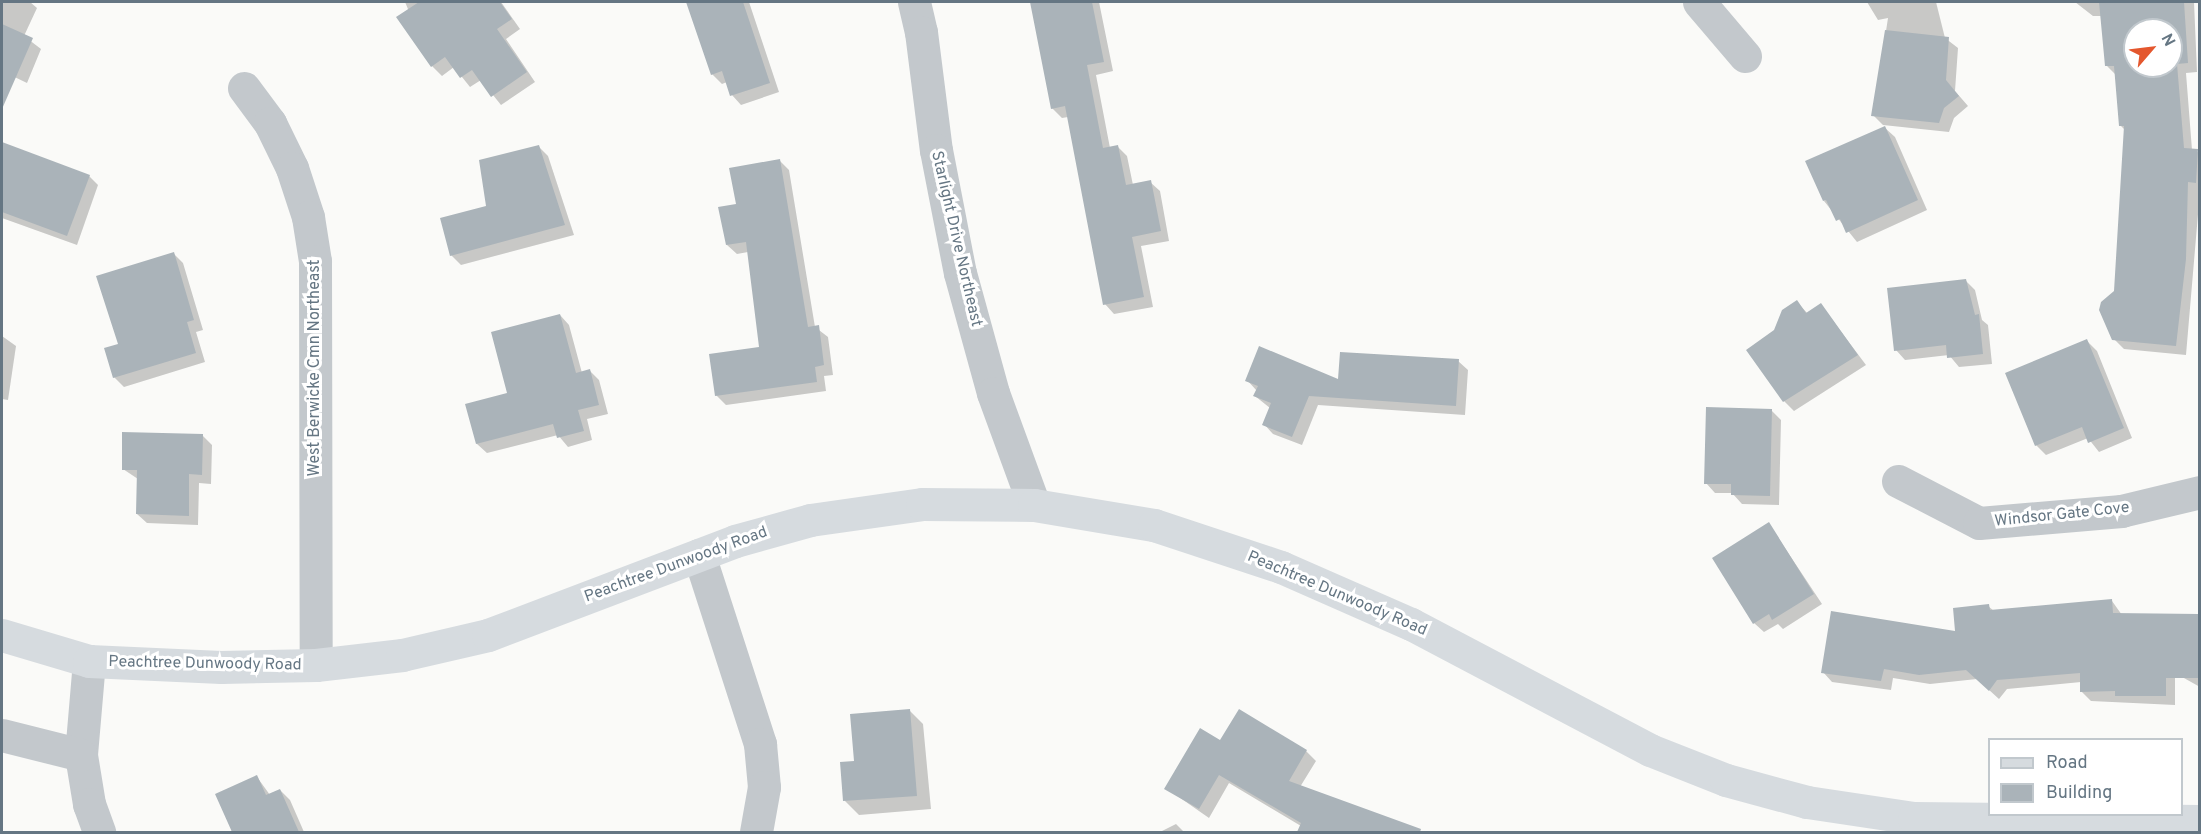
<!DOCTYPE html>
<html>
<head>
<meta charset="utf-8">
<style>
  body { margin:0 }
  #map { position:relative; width:2201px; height:834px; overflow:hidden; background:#fafaf8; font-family:Overpass,sans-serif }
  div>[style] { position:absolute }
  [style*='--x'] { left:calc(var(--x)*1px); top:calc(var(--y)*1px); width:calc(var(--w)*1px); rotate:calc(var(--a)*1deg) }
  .shadow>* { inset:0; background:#0003 }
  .building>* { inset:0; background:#aab3b9 }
  .minor>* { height:33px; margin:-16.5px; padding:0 16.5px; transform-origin:16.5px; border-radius:16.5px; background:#c3c8cc }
  .secondary>* { height:33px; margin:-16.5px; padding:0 16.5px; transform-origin:16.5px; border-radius:16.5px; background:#d6dbdf }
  span { translate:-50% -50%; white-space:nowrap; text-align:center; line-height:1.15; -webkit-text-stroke:6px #fff; paint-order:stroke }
  .street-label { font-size:16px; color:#657683 }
  .frame { position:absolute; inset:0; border:3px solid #657683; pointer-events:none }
  .legend { position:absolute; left:1988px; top:738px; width:195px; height:78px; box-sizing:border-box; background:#fff; border:2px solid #c1c8cd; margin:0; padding:8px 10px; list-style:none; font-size:18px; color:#657683 }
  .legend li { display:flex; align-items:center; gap:12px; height:30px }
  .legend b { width:30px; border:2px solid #c1c8cd }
  .north { position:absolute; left:2123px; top:18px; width:60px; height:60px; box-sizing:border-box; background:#fff; border:2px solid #c1c8cd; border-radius:50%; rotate:62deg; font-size:16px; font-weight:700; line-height:24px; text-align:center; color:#657683 }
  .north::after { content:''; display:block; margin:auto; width:21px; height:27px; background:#e4572e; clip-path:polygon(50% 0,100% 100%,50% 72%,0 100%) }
</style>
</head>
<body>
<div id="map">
  <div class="shadow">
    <i style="clip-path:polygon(2px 2px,30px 2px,37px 8px,24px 36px,41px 49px,27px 83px,2px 71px)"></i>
    <i style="clip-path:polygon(405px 2px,501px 2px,520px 29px,506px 39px,535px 82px,501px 105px,481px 80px,470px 87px,454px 67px,442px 76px,432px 66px)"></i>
    <i style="clip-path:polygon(687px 2px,749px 2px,779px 92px,741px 105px,732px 95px,727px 82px,722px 84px,712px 74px)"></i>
    <i style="clip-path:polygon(1031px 2px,1099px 2px,1113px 71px,1096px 75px,1110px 148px,1117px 146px,1127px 156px,1133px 185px,1150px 182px,1160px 191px,1169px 241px,1141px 246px,1153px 307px,1114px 314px,1105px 304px,1068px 117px,1062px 118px,1052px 108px)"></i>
    <i style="clip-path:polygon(1867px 2px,1936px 2px,1945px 38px,1958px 48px,1955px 91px,1968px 106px,1954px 118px,1949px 132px,1883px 125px,1873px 115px,1888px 18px,1878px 20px)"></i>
    <i style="clip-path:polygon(evenodd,2075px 2px,2194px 2px,2197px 72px,2186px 73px,2192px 150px,2200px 153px,2200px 191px,2186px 355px,2124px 349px,2114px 339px,2125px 130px,2121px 126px,2116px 75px,2107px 66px,2102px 16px,2093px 16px,2075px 2px,2135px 30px,2171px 30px,2171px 66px,2135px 66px,2135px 30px)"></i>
    <i style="clip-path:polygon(1885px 128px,1895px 137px,1927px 210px,1857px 242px,1824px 201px)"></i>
    <i style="clip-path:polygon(2px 144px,89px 176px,98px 185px,77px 245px,2px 218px)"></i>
    <i style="clip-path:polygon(539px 147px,548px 156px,574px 235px,461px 265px,451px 255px)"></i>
    <i style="clip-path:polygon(779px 160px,789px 170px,815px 327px,828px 337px,833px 375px,824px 376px,826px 391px,726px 405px,716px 395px,761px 349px,748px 252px,737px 254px,727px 245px,738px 205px)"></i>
    <i style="clip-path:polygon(174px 254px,183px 263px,203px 330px,196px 332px,205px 362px,124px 387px,114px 377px,119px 345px)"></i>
    <i style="clip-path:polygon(1965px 280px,1975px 290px,1982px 320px,1988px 325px,1992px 364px,1959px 367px,1949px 355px,1905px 360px,1896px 350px)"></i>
    <i style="clip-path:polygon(1797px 302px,1808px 314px,1821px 305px,1866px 365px,1794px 411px,1784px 401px,1775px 331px)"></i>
    <i style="clip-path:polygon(560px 315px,569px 325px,582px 373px,590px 371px,599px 380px,608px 414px,587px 419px,592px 440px,568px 447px,558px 435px,487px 453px,477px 444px,467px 405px,509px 394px)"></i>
    <i style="clip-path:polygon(2px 336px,16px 346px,8px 400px,2px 399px)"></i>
    <i style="clip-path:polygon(2087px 341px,2097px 351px,2132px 438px,2099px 452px,2088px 438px,2046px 455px,2036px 445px)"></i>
    <i style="clip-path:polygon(1458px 361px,1468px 370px,1465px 415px,1318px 405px,1302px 445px,1273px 434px,1264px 424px,1270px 408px,1255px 396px,1257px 391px,1247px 380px,1340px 381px)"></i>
    <i style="clip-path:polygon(1771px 410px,1781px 420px,1779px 505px,1742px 504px,1732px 493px,1715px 493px,1706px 483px)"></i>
    <i style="clip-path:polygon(202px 435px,212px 445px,211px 484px,199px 483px,198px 525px,147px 523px,137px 514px,138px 479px,123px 469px)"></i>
    <i style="clip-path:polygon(1769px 524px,1822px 604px,1783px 629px,1778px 624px,1764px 632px,1754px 623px)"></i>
    <i style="clip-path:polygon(2112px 601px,2122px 615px,2200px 616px,2200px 687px,2175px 673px,2175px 705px,2091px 701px,2081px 691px,2081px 682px,2007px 689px,1999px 699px,1977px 679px,1930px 684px,1893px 678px,1891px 690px,1832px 682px,1823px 672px,1957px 633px,1988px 606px,1994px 611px)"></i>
    <i style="clip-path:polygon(909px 710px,923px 724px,931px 809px,859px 815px,845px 801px,855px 763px)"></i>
    <i style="clip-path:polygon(1221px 742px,1306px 751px,1316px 761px,1300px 787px,1410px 827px,1416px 832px,1299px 832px,1301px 826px,1229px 783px,1209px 818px,1166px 788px)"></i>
    <i style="clip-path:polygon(257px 777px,270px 795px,280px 790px,290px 800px,304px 832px,231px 832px)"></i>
    <i style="clip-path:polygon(1176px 824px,1184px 832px,1160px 832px)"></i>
  </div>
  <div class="building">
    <i style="clip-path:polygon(419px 2px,500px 2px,512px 19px,497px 29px,527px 72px,491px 97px,472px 70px,460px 78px,445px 57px,431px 67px,396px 17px)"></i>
    <i style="clip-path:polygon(686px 2px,743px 2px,770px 83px,730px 96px,722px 71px,711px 75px)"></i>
    <i style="clip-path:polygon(1030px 2px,1092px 2px,1104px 62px,1087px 65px,1103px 148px,1118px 145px,1126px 185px,1151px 180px,1161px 231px,1132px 237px,1144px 297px,1103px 305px,1065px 106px,1051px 109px)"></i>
    <i style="clip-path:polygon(evenodd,2099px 2px,2184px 2px,2188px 63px,2177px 64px,2184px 148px,2198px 149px,2196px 183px,2188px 182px,2186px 259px,2176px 346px,2112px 340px,2099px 310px,2101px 302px,2114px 291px,2124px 126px,2119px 126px,2114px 66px,2105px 66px,2099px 2px,2135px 30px,2171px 30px,2171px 66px,2135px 66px,2135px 30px)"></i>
    <i style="clip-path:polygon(2px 24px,33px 38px,2px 109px)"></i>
    <i style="clip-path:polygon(1885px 30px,1949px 37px,1946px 80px,1959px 96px,1944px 108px,1939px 123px,1871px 116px)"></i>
    <i style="clip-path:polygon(1885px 126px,1918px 200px,1846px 233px,1840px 219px,1836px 221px,1826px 200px,1823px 201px,1805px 161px)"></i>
    <i style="clip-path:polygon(2px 142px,90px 175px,67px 236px,2px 212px)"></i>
    <i style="clip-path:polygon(539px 145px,565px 225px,450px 256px,440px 218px,486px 206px,479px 160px)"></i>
    <i style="clip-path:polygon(780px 159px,808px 327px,819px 325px,824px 365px,815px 367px,817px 382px,715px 396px,709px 354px,759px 347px,746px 242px,726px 245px,718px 207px,736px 204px,729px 168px)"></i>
    <i style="clip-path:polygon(174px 252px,194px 320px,187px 322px,196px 353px,113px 378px,104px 348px,118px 344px,96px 276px)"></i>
    <i style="clip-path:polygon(1966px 279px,1975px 315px,1979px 314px,1983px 354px,1947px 358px,1946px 345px,1894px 351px,1887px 288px)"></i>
    <i style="clip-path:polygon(1797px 300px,1806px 313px,1821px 303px,1858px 355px,1783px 402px,1746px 350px,1774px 330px,1782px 310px)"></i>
    <i style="clip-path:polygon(560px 314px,576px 373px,590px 369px,599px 405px,578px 410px,584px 431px,557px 438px,553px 424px,476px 444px,465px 404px,507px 393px,491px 332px)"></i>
    <i style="clip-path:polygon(2087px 339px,2124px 428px,2088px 443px,2082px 427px,2035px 446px,2005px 373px)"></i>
    <i style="clip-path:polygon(1259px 346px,1338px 379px,1340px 352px,1459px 359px,1456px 406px,1309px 396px,1292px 437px,1262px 425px,1271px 403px,1253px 396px,1258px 386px,1245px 381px)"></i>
    <i style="clip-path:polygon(1706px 407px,1772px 409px,1770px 496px,1731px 495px,1731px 484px,1704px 484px)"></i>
    <i style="clip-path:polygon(122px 432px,203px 434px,202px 475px,189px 474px,189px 516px,136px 514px,137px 470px,122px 470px)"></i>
    <i style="clip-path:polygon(1769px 522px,1814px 594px,1772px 620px,1769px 614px,1753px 624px,1712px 558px)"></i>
    <i style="clip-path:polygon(2112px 599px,2113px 613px,2199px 614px,2199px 678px,2166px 678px,2166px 696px,2115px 696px,2115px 691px,2080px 692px,2080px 673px,1997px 680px,1989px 691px,1966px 670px,1919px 675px,1884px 669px,1881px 681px,1821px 673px,1831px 611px,1955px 631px,1953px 608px,1989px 604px,1990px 610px)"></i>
    <i style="clip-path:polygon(910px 709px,917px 796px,843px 801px,840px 762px,854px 761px,850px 714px)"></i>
    <i style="clip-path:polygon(1239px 709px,1307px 750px,1289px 781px,1421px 829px,1420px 832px,1297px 832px,1301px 823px,1219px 775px,1199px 809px,1164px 789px,1200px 728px,1220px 740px)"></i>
    <i style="clip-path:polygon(257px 775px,266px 795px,280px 789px,299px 832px,232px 832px,215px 794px)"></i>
  </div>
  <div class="minor">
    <i style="--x:914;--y:2;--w:31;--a:77"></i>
    <i style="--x:921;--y:32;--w:119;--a:82.8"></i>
    <i style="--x:936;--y:150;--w:125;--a:79"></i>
    <i style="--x:960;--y:273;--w:124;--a:74.6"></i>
    <i style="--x:993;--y:393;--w:119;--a:69.9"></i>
    <i style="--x:1699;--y:2;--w:71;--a:49.6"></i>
    <i style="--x:244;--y:88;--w:44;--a:53.4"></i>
    <i style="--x:270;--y:123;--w:50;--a:63.9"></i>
    <i style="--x:292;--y:168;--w:52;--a:71.9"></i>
    <i style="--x:308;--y:217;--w:45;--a:81"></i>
    <i style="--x:315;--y:261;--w:404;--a:89.9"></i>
    <i style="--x:1898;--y:481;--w:91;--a:27.4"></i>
    <i style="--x:1979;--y:523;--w:143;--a:-4.8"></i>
    <i style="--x:2121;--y:511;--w:81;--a:-13.5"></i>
    <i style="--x:699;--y:555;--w:199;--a:72.1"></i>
    <i style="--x:760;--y:744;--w:43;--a:84.7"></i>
    <i style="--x:764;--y:787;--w:46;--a:100.1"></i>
    <i style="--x:89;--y:661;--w:94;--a:94.9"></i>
    <i style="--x:81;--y:755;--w:50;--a:80.7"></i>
    <i style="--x:89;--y:804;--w:30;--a:70"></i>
    <i style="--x:2;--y:735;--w:81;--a:14.2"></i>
  </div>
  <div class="secondary">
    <i style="--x:2;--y:635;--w:91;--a:16.6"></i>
    <i style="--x:89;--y:661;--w:132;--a:2.6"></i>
    <i style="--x:221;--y:667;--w:95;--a:-1.2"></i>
    <i style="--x:316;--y:665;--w:87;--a:-6.6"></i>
    <i style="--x:402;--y:655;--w:88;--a:-13.1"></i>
    <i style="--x:488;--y:635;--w:264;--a:-20.8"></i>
    <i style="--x:735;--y:541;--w:78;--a:-15.6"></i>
    <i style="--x:810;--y:520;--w:113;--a:-8.1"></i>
    <i style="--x:922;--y:504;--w:112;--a:0.5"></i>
    <i style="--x:1034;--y:505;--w:122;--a:9.5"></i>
    <i style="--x:1154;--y:525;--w:134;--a:18.3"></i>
    <i style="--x:1281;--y:567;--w:142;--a:23.7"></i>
    <i style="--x:1411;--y:624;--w:270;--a:27.8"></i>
    <i style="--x:1650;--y:750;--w:82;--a:21.5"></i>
    <i style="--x:1726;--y:780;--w:84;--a:15.2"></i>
    <i style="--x:1807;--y:802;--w:108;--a:8.5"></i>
    <i style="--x:1914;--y:818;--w:286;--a:0.6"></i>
  </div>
  <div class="street-label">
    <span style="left:956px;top:239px;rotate:77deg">Starlight Drive Northeast</span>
    <span style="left:315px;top:368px;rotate:-90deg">West Berwicke Cmn Northeast</span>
    <span style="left:2062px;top:515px;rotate:-6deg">Windsor Gate Cove</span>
    <span style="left:676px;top:565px;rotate:-20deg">Peachtree Dunwoody Road</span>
    <span style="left:1337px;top:594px;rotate:23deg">Peachtree Dunwoody Road</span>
    <span style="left:205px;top:664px;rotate:1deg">Peachtree Dunwoody Road</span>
  </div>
  <div class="frame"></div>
  <ul class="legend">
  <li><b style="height:8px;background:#d6dbdf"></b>Road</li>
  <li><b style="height:16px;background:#aab3b9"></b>Building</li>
  </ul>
  <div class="north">N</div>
</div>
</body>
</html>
